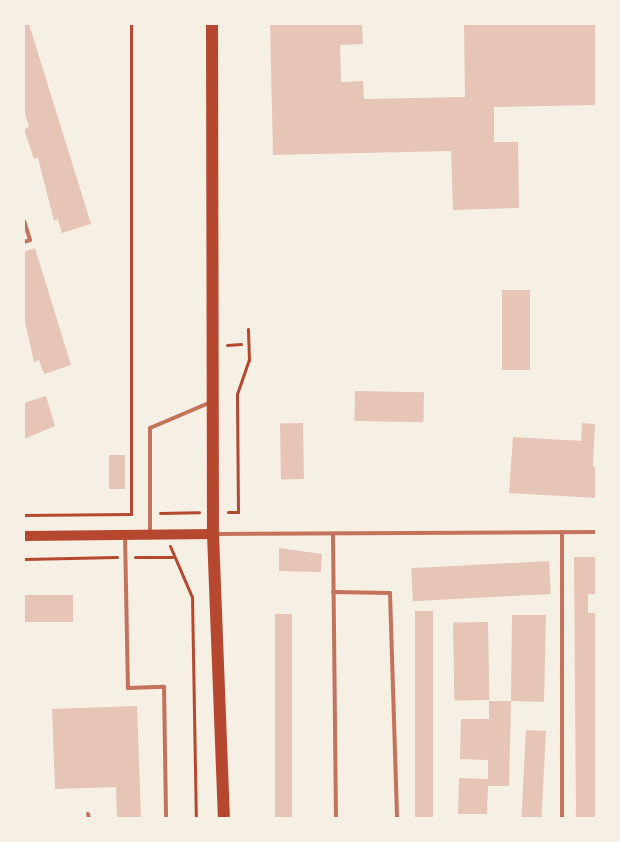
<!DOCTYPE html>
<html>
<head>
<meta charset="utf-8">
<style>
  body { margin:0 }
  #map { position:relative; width:620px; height:842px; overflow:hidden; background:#f6efe4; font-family:Montserrat,sans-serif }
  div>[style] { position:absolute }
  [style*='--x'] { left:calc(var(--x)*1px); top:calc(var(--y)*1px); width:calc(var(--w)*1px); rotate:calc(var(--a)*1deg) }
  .building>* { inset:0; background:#e6c5b7; transform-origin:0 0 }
  .path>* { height:3px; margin:-1.5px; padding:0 1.5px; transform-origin:1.5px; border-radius:1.5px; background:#b5482f }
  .service>* { height:4px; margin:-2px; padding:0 2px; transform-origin:2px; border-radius:2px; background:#c5725c }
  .secondary>* { height:10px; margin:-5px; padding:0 5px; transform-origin:5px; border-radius:5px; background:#b5482f }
  .primary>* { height:12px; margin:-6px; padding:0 6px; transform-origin:6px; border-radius:6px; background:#b5482f }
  span { translate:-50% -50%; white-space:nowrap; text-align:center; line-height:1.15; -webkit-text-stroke:4.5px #f6efe4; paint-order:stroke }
  .frame { position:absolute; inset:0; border:25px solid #f6efe4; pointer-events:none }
</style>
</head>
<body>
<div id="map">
  <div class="building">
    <i style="clip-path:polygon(24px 24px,29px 24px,91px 224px,62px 233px,58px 219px,54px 221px,38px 158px,34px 159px,24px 129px,29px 127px,24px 111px)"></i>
    <i style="clip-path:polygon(270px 24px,362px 24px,363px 44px,340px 45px,341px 82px,363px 81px,364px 99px,465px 97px,464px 24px,596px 24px,596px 105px,494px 107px,494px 142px,518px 142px,519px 208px,453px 210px,451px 151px,273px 155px)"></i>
    <i style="clip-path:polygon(35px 248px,71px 365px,44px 374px,39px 360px,34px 362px,24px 317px,24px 252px)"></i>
    <i style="left:502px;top:290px;width:28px;height:80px"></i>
    <i style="left:355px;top:391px;width:69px;height:30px;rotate:1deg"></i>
    <i style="clip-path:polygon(46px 396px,55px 426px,24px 439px,24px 403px)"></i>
    <i style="left:303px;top:423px;width:56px;height:23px;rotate:89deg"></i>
    <i style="clip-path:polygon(582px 423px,595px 424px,593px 467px,596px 467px,596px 498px,509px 493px,513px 437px,581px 441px)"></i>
    <i style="left:109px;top:455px;width:16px;height:34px"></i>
    <i style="clip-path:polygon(279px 548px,322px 554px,321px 572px,279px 571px)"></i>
    <i style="clip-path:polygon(574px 557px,596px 557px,596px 594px,588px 594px,588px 613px,596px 613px,596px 818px,576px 818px)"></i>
    <i style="left:549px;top:561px;width:33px;height:138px;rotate:87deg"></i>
    <i style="left:24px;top:595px;width:49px;height:27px"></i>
    <i style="left:415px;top:611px;width:18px;height:207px"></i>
    <i style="left:275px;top:614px;width:17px;height:204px"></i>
    <i style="clip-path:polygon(512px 615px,546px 615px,544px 702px,511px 701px,509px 786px,488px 786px,487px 814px,458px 814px,459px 778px,488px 779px,488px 760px,460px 759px,461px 719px,489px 719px,489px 701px,511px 701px)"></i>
    <i style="left:488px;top:622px;width:78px;height:35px;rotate:89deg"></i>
    <i style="clip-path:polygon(137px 706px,141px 818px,117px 818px,116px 787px,55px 789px,52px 709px)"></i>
    <i style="left:526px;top:730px;width:20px;height:87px;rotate:3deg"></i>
  </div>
  <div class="path">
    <i style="--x:227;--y:345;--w:14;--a:-4"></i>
    <i style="--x:228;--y:512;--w:10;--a:0"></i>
    <i style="--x:238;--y:512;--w:118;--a:-90.5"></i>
    <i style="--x:237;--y:394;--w:36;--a:-71"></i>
    <i style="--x:249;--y:360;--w:31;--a:-92"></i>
    <i style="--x:160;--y:513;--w:39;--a:-1"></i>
    <i style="--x:24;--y:515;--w:107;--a:-0.5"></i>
    <i style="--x:131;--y:514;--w:490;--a:-90"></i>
    <i style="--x:170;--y:546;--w:56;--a:66.7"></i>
    <i style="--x:192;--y:597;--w:221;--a:89"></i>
    <i style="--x:135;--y:557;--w:37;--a:0"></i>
    <i style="--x:24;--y:559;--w:93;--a:-1.2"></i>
  </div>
  <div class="service">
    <i style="--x:24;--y:221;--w:20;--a:72"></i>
    <i style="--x:30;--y:240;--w:6;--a:162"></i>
    <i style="--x:150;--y:534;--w:106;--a:-90"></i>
    <i style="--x:150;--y:428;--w:64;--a:-23"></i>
    <i style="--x:216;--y:534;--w:380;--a:-0.3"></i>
    <i style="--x:333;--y:534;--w:284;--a:89.4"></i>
    <i style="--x:125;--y:535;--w:153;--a:88.9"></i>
    <i style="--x:128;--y:688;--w:36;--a:-2"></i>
    <i style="--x:164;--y:687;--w:131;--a:89.1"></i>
    <i style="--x:333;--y:592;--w:57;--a:1"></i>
    <i style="--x:390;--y:593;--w:225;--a:88.2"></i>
    <i style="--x:88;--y:814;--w:4;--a:76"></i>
    <i style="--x:562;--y:818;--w:286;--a:-90"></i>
  </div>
  <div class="secondary">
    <i style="--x:24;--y:536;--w:189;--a:-0.6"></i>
  </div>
  <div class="primary">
    <i style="--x:212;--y:24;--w:510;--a:89.89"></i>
    <i style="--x:213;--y:534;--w:284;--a:87.8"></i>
  </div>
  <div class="frame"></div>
</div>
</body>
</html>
